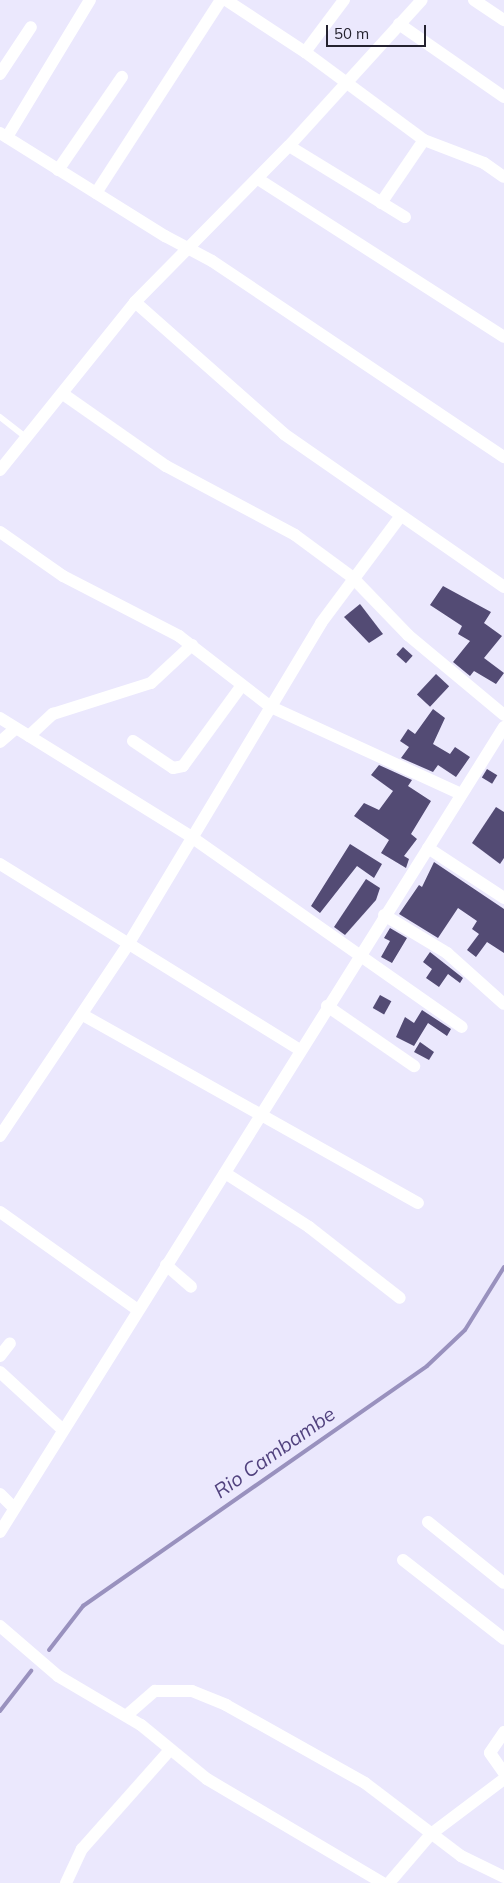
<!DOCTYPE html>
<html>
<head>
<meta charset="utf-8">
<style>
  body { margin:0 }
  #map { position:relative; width:504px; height:1883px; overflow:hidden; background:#ebe8fd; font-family:Mulish,sans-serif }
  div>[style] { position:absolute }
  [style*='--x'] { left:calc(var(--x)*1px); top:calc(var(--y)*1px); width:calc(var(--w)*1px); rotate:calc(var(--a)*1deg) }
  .stream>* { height:4px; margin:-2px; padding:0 2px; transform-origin:2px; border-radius:2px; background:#9991be }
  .building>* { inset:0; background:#534b74; transform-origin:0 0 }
  .service>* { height:6px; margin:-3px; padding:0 3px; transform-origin:3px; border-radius:3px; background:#fff }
  .minor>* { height:12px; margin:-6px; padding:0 6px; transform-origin:6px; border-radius:6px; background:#fff }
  span { translate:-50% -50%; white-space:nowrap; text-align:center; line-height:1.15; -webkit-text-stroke:5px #ebe8fd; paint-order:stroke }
  .water-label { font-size:20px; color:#51427e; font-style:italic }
  .scale { position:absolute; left:326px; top:25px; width:100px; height:22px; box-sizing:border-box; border:2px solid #24222f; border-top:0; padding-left:6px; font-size:15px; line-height:18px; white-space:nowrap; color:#24222f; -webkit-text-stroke:4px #ebe8fd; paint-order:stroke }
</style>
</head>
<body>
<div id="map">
  <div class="stream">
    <i style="--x:49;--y:1650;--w:56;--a:-52.3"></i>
    <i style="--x:83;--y:1606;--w:419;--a:-34.9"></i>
    <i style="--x:427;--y:1366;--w:52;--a:-43.5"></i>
    <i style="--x:465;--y:1330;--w:74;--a:-58.2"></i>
    <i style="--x:0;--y:1711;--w:51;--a:-52.2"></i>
  </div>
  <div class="building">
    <i style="clip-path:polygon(443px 586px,491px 612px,484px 623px,502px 636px,484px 658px,504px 673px,496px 684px,474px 671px,470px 676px,453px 662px,470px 641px,458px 634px,462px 626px,430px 605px)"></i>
    <i style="clip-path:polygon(360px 604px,383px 634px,369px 643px,344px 617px)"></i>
    <i style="left:403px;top:647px;width:13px;height:10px;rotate:42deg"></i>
    <i style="left:436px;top:674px;width:18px;height:28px;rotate:43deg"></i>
    <i style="clip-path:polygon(433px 709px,445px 718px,433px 744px,450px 754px,455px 747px,470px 757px,456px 777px,438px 765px,433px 772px,401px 758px,409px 747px,400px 741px,408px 729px,415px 734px)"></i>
    <i style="clip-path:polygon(379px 765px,412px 780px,408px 786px,431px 801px,411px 834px,417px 839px,404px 856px,409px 859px,406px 868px,381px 853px,389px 840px,354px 816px,364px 803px,379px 810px,393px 791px,371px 775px)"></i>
    <i style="left:487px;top:769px;width:12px;height:10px;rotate:31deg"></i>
    <i style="clip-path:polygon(496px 807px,504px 812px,504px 858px,500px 864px,472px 843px)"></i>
    <i style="clip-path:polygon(350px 844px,382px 864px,374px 878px,357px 866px,320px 913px,311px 906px)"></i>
    <i style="clip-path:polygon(434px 862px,504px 909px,504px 953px,487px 942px,476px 957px,467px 950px,479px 934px,472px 929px,477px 921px,458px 908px,438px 938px,399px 914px,419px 885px,422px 887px)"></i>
    <i style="clip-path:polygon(366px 879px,380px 888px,376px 900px,345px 935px,334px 927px)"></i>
    <i style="clip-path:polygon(390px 928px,407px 938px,392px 963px,381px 957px,390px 941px,384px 938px)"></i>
    <i style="clip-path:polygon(430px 952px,463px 978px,460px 983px,448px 974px,439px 987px,426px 978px,432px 969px,423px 962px)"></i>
    <i style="left:380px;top:995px;width:13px;height:15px;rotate:29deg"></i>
    <i style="clip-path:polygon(422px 1010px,451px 1029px,447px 1036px,428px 1023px,414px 1046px,396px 1037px,405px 1017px,414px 1023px)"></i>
    <i style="clip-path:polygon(420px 1042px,434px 1052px,429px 1060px,414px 1052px)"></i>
  </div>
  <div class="service">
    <i style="--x:0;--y:417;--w:33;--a:38"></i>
  </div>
  <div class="minor">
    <i style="--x:226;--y:0;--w:95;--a:33.4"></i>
    <i style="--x:305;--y:52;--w:148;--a:36.5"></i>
    <i style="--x:424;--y:140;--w:64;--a:21"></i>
    <i style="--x:484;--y:163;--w:24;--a:35"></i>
    <i style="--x:474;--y:0;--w:36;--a:34"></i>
    <i style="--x:399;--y:24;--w:128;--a:34.8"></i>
    <i style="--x:305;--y:52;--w:65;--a:-53.1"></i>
    <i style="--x:0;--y:74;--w:56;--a:-56.6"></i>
    <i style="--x:0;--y:133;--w:195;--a:32"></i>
    <i style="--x:165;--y:236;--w:53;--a:28"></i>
    <i style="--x:212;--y:261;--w:352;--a:33.9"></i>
    <i style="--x:7;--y:137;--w:160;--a:-58.8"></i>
    <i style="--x:289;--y:146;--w:136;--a:31.5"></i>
    <i style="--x:58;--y:170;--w:113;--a:-55.5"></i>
    <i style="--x:258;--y:179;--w:292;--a:32.7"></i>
    <i style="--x:96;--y:193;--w:230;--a:-57.1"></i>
    <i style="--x:381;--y:203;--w:76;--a:-55.7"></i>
    <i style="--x:135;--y:302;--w:199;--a:41.5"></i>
    <i style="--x:284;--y:434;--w:268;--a:34.8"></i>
    <i style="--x:63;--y:394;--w:126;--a:35"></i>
    <i style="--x:166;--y:466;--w:146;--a:28.1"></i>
    <i style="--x:295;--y:535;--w:71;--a:36.4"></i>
    <i style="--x:352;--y:577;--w:81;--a:46"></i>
    <i style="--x:408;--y:635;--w:125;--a:39.8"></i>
    <i style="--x:0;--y:470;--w:216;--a:-51.2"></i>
    <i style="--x:135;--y:302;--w:219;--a:-45.4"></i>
    <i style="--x:289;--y:146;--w:197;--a:-47.7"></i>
    <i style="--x:0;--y:532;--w:77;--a:34.9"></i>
    <i style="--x:63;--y:576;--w:131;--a:27.3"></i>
    <i style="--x:179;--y:636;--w:116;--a:37.7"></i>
    <i style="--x:271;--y:707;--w:209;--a:24.6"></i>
    <i style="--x:0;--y:718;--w:224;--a:31.8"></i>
    <i style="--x:190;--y:836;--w:332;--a:35.1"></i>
    <i style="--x:29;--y:736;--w:33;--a:-43"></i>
    <i style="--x:53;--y:714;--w:103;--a:-17.6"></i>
    <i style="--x:151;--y:683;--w:56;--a:-42.8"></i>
    <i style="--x:133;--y:741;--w:48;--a:34"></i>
    <i style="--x:173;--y:768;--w:10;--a:-11"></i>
    <i style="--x:183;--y:766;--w:100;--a:-53.9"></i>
    <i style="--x:0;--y:742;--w:20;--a:-41"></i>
    <i style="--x:428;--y:848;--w:91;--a:33.3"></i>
    <i style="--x:0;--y:864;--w:353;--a:31.8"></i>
    <i style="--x:384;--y:915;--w:74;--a:31.1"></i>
    <i style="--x:447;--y:953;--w:76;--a:41.8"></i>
    <i style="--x:327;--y:1006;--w:106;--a:34.6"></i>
    <i style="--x:83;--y:1015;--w:384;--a:29.3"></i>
    <i style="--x:0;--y:1136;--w:232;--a:-56.2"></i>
    <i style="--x:129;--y:943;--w:373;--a:-59"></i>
    <i style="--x:321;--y:623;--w:132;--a:-53.3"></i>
    <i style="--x:225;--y:1173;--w:100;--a:32.7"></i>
    <i style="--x:309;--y:1227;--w:115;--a:38"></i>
    <i style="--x:0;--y:1212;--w:169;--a:35.4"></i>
    <i style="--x:166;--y:1265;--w:33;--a:41"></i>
    <i style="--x:0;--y:1356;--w:16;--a:-52"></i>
    <i style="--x:0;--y:1372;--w:84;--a:42.6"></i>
    <i style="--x:0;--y:1494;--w:17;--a:45"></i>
    <i style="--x:428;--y:1522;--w:97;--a:38.8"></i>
    <i style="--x:0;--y:1532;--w:950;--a:-57.95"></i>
    <i style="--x:403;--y:1560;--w:128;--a:38"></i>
    <i style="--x:0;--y:1626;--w:77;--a:40.8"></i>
    <i style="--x:58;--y:1676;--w:96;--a:30.6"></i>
    <i style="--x:141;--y:1725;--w:85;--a:39.3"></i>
    <i style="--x:207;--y:1779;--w:204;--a:30.6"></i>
    <i style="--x:127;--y:1715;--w:37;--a:-41"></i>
    <i style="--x:155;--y:1691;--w:37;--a:0"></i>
    <i style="--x:192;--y:1691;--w:37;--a:22"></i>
    <i style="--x:226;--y:1705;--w:159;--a:29.3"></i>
    <i style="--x:365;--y:1783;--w:121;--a:37.2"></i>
    <i style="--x:461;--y:1856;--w:48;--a:26"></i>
    <i style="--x:504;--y:1732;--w:25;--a:124"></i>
    <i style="--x:490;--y:1753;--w:24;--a:55"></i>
    <i style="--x:66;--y:1883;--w:38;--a:-65"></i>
    <i style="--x:82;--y:1849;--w:131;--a:-48.4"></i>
    <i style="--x:389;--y:1883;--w:65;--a:-49.4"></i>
    <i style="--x:431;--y:1834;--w:91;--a:-37"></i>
  </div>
  <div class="water-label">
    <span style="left:274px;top:1452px;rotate:-35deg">Rio Cambambe</span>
  </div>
  <div class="scale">50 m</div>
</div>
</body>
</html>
